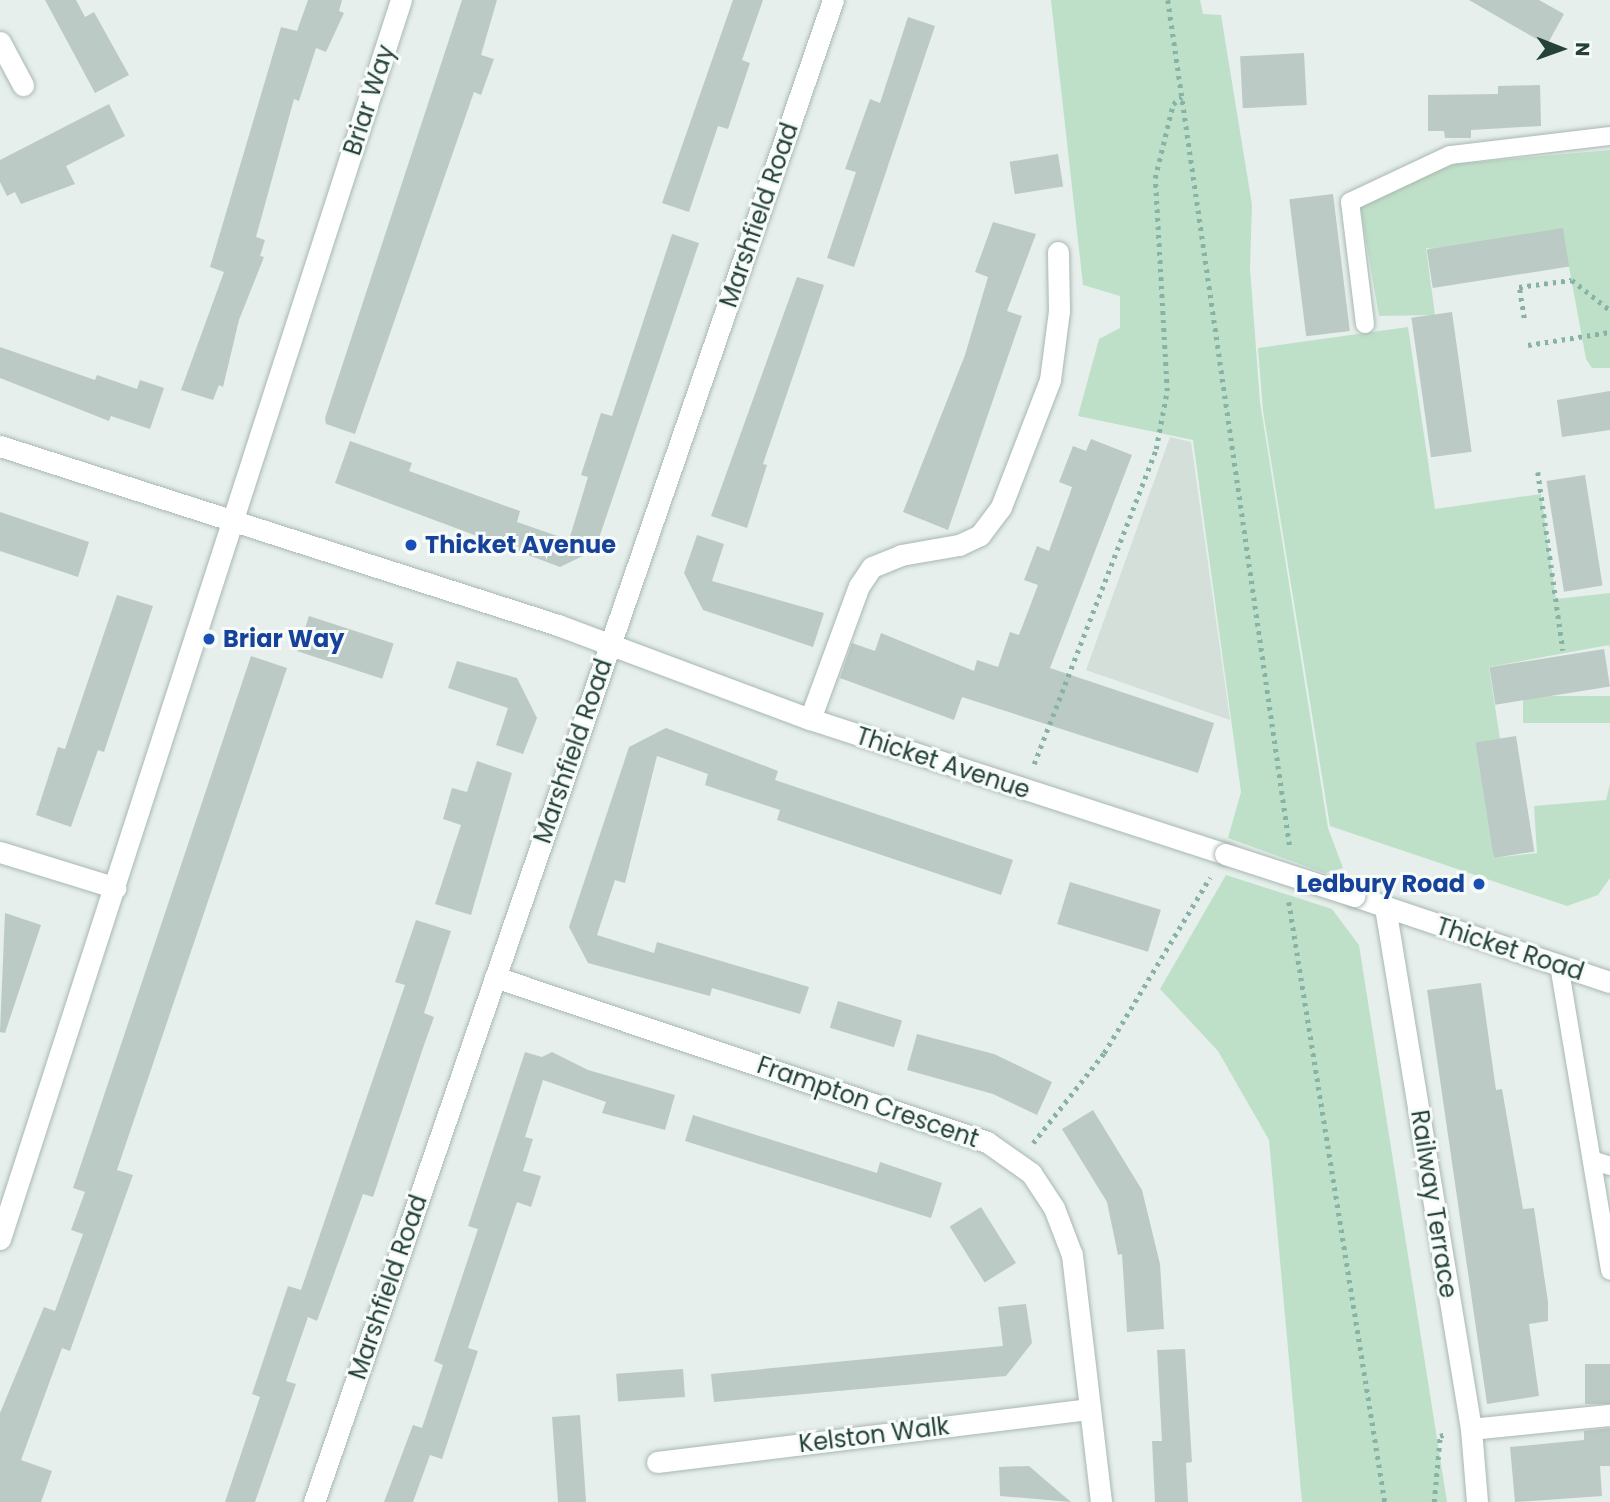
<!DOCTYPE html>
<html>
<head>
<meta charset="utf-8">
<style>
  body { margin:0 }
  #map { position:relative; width:1610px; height:1502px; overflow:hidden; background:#e6efeb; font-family:Poppins,sans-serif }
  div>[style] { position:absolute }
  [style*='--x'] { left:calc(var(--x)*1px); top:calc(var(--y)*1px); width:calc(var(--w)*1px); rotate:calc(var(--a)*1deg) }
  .built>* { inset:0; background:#d4dfda }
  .green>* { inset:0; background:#bfe0c8; transform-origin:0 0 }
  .building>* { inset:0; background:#bbcac4; transform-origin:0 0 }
  .path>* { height:4.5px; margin-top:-2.25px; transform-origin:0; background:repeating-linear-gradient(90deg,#86b3a5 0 3.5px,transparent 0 8.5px) }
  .roads { filter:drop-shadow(0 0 2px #a8b8b2) drop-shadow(0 0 2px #a8b8b2) }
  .lane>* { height:18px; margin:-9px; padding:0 9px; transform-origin:9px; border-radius:9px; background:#fff }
  .street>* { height:21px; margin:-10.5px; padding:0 10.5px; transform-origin:10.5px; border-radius:10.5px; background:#fff }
  .bridges { filter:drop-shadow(0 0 2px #a8b8b2) drop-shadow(0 0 2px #a8b8b2) }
  .street-bridge>* { height:21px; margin:-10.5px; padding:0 10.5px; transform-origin:10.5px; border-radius:10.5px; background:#fff }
  .dots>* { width:19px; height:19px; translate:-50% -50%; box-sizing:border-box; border:4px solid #f7fbf9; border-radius:50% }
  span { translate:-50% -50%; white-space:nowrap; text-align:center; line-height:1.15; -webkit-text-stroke:6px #f7fbf9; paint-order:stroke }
  .street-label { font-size:24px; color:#24423a }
  .transit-label { font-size:24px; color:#164399; font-weight:700 }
  .left { translate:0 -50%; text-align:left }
  .right { translate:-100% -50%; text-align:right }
  .north { position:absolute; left:1526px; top:14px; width:70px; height:70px; -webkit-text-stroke:5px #f7fbf9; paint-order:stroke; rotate:91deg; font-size:19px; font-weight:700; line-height:28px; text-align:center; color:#24423a }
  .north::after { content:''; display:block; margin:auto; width:24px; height:32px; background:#24423a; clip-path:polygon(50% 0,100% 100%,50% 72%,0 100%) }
</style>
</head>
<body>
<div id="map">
  <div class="built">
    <i style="clip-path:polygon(1170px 437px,1191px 442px,1230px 720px,1086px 670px)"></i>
  </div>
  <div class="green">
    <i style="clip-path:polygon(1051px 0,1200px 0,1203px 14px,1221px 15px,1252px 205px,1250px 268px,1260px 402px,1328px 828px,1343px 868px,1325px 873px,1228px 838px,1241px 792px,1193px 440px,1078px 416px,1099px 339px,1120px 328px,1120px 296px,1083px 285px)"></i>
    <i style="clip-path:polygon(1610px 150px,1610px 368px,1592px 368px,1586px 359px,1569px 267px,1426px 248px,1435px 315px,1379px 316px,1359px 200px,1455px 164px)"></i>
    <i style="clip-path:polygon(1408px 327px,1435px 509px,1541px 494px,1556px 599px,1610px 593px,1610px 649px,1609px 645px,1489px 667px,1500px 739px,1493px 858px,1537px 853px,1534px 806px,1606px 800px,1610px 784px,1610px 878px,1598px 895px,1567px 906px,1330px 826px,1263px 411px,1258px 348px)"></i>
    <i style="left:1610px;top:696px;width:27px;height:87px;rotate:90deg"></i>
    <i style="clip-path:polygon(1226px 875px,1332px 909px,1359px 945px,1447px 1502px,1302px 1502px,1269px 1140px,1218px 1051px,1160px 989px)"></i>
  </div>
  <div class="building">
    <i style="clip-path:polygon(45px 0,76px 0,85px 17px,94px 12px,129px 75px,95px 93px)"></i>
    <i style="clip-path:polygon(308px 0,342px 0,339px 11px,344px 13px,326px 52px,316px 48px,299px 101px,294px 99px,256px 237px,265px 240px,260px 256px,264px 257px,239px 320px,223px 387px,219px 385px,213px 400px,181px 390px,224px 272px,210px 267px,281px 27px,297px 31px)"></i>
    <i style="clip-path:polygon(462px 0,497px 0,481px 55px,494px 59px,481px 95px,474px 92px,355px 434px,326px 424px,325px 418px)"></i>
    <i style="clip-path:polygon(733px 0,763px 0,742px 60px,750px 63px,728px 129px,718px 126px,689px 212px,662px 203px)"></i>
    <i style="clip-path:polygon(1469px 0,1539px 0,1564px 14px,1547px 45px)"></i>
    <i style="clip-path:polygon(908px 17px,935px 26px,854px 267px,827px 258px,856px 172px,845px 169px,870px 99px,880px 103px)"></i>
    <i style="left:1304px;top:53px;width:52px;height:64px;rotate:87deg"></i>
    <i style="clip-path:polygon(1540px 85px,1541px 126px,1471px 130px,1471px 138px,1445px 138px,1444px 131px,1428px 131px,1428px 95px,1498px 94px,1498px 86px)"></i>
    <i style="clip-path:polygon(109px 104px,125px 136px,66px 166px,75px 184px,21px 204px,15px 192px,7px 196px,0 182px,0 160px)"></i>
    <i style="left:1058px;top:154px;width:33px;height:49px;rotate:81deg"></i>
    <i style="left:1333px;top:194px;width:138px;height:44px;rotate:83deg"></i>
    <i style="clip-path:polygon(993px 222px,1036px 234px,1007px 311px,1022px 316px,948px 530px,903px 512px,965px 355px,988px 277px,975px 272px)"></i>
    <i style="left:1563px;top:228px;width:39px;height:138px;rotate:81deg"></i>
    <i style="clip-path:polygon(672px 234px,699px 243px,595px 550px,560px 567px,335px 483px,350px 441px,412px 463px,409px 471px,520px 511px,517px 522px,569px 540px,588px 477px,581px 475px,601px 413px,612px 416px)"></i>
    <i style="clip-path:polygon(797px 277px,824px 285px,763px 464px,767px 465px,747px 528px,711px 516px)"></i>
    <i style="left:1452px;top:312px;width:141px;height:41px;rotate:82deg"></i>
    <i style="clip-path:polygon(0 347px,95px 380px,97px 375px,137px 389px,140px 380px,164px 388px,150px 429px,111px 416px,109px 421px,0 378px)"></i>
    <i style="clip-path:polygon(1610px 391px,1610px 430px,1562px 437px,1557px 400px)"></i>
    <i style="clip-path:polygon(1091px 439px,1132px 455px,1050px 668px,1214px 723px,1198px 773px,962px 697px,954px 720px,840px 678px,852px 643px,875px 651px,881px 633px,974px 671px,977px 660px,998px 667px,1010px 632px,1019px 635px,1038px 585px,1024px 580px,1037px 546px,1049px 551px,1069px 496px,1072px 487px,1059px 482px,1073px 446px,1086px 451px)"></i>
    <i style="left:1585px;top:475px;width:112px;height:39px;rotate:81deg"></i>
    <i style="clip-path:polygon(0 512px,89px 542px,78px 577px,0 551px)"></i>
    <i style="clip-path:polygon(697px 535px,724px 544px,712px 581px,824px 613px,813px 647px,703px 610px,684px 573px)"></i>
    <i style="clip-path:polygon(117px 595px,153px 606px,104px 752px,98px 750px,71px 827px,36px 815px,58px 747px,65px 749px)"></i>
    <i style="left:309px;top:616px;width:89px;height:37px;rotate:18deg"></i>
    <i style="left:1604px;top:649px;width:38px;height:116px;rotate:81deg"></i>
    <i style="clip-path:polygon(251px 656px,287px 668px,117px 1170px,133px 1175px,70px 1351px,62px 1348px,21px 1460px,52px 1471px,41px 1502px,0 1502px,0 1413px,44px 1307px,55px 1311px,83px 1234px,71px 1230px,85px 1192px,73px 1188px)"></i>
    <i style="clip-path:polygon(457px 661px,517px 678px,537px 718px,523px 754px,496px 745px,508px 708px,448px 688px)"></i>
    <i style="clip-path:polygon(666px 728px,778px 771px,775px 780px,1013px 860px,1001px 895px,777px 820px,780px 810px,705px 785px,708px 774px,657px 756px,625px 883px,615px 880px,597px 935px,654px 953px,657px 942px,809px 987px,800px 1014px,712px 988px,710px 996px,588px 963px,569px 927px,629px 747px)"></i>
    <i style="left:1516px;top:736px;width:117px;height:41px;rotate:81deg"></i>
    <i style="clip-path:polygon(477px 761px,512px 773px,471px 915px,435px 904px,461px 825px,443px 819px,452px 788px,467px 792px)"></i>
    <i style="left:1070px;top:882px;width:95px;height:44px;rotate:17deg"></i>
    <i style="clip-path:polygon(5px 913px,41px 925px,5px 1033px,0 1032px)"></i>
    <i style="clip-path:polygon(416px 920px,451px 931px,424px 1013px,434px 1017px,423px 1048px,373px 1197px,363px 1194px,317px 1321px,308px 1317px,286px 1381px,296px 1384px,255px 1502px,225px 1502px,260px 1397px,252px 1394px,288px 1286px,301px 1290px,405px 985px,395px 982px)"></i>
    <i style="clip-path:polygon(1481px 983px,1496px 1090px,1502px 1089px,1523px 1209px,1534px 1208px,1548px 1302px,1548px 1321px,1529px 1324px,1539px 1396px,1487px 1404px,1427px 990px)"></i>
    <i style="left:838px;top:1001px;width:67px;height:28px;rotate:17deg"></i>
    <i style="clip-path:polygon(917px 1034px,994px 1054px,1052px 1082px,1037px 1115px,993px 1094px,907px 1070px)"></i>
    <i style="clip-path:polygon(525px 1052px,542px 1057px,552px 1052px,588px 1070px,675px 1095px,665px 1130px,602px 1113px,606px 1102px,543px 1080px,525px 1137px,533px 1139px,523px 1171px,541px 1176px,531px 1207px,517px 1202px,468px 1348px,478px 1351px,442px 1459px,430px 1455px,413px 1502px,384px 1502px,413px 1425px,422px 1428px,443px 1365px,434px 1361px,478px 1229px,468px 1226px)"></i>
    <i style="clip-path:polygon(1093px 1110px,1142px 1190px,1160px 1264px,1164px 1329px,1127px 1332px,1122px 1254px,1118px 1255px,1107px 1202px,1062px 1129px)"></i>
    <i style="clip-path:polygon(693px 1115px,877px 1173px,880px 1162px,942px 1183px,931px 1218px,685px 1141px)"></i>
    <i style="left:981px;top:1207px;width:66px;height:37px;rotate:58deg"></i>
    <i style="clip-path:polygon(1026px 1304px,1032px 1343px,1006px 1376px,714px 1402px,711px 1374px,1003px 1346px,998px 1307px)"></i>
    <i style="clip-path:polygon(1185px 1349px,1192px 1462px,1186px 1463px,1188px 1502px,1155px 1502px,1152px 1441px,1162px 1441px,1157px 1350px)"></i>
    <i style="left:1585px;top:1364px;width:25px;height:40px"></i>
    <i style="left:683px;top:1369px;width:28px;height:67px;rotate:86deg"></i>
    <i style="left:580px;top:1415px;width:87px;height:28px;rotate:86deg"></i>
    <i style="clip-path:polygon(1610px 1428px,1610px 1466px,1600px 1466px,1602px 1496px,1515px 1502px,1510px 1447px,1584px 1440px,1584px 1431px)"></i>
    <i style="clip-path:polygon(1029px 1466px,1044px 1479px,1071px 1502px,1000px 1496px,999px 1467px)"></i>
  </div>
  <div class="path">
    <i style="--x:1168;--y:0;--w:857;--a:81.81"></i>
    <i style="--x:1524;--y:318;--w:31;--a:-99"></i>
    <i style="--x:1519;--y:287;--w:53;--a:-7.5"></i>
    <i style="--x:1572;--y:280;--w:48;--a:38.3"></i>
    <i style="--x:1528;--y:345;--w:83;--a:-9"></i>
    <i style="--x:1538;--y:472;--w:180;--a:82"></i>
    <i style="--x:1034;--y:764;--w:338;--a:-68.8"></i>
    <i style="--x:1156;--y:449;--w:59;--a:-79.3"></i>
    <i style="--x:1167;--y:391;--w:213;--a:-93.2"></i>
    <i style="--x:1155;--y:178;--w:76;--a:-76.3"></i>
    <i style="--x:1173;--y:104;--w:11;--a:-38"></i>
    <i style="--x:1289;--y:902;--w:608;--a:80.91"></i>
    <i style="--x:1033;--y:1143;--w:115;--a:-51.7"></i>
    <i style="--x:1104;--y:1053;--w:205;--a:-58.9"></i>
    <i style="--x:1434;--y:1502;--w:66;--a:-84.8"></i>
    <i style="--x:1440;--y:1436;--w:6;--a:-18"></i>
  </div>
  <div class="roads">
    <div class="lane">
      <i style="--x:1365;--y:324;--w:123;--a:-97"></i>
      <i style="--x:1350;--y:202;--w:110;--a:-25.2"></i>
      <i style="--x:1450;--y:155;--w:161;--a:-6.8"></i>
      <i style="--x:1559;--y:965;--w:310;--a:80.5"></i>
      <i style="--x:1592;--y:1160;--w:19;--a:18"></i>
    </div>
    <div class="street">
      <i style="--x:0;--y:42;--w:49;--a:61.9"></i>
      <i style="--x:0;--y:446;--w:586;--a:17.79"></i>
      <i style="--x:558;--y:625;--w:269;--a:20.5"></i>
      <i style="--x:810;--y:719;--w:436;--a:18"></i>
      <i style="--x:810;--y:719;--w:142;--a:-69.8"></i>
      <i style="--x:859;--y:586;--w:23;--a:-56"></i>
      <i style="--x:872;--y:567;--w:31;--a:-22"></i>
      <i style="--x:901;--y:555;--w:59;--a:-9.8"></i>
      <i style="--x:959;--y:545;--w:23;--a:-25"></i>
      <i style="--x:980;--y:535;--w:35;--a:-53"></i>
      <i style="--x:1001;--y:507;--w:136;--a:-68.9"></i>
      <i style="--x:1050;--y:380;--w:70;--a:-82.6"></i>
      <i style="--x:1059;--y:311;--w:59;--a:-91"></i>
      <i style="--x:0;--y:852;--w:121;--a:17.2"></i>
      <i style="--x:1354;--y:896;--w:270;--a:18.6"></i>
      <i style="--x:1385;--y:907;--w:529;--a:80.64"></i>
      <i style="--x:1471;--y:1429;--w:73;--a:85.3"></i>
      <i style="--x:495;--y:977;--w:519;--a:18.54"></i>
      <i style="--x:987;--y:1142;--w:54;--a:35.2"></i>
      <i style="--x:1031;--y:1173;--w:42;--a:56.7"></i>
      <i style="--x:1054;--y:1208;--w:50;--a:69"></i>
      <i style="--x:1072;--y:1255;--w:249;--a:83.3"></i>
      <i style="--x:0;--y:1239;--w:1302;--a:-72.07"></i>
      <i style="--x:1471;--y:1429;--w:140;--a:-5.8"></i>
      <i style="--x:657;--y:1462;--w:436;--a:-7"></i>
      <i style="--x:314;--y:1502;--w:1589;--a:-70.94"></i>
    </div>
  </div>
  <div class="bridges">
    <div class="street-bridge">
      <i style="--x:1225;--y:854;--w:136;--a:18"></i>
    </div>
  </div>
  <div class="dots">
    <i style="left:411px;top:545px;background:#1a4fb4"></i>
    <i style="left:209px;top:639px;background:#1a4fb4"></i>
    <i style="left:1479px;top:884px;background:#1a4fb4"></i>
  </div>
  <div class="street-label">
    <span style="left:369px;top:100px;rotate:-72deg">Briar Way</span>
    <span style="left:759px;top:215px;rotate:-71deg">Marshfield Road</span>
    <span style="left:573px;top:751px;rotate:-71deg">Marshfield Road</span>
    <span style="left:943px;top:763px;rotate:18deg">Thicket Avenue</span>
    <span style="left:1510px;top:949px;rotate:18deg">Thicket Road</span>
    <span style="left:868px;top:1102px;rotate:19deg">Frampton Crescent</span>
    <span style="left:1434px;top:1204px;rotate:81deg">Railway Terrace</span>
    <span style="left:388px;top:1287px;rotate:-71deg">Marshfield Road</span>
    <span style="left:874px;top:1435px;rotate:-7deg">Kelston Walk</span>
  </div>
  <div class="transit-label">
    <span class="left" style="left:425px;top:545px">Thicket Avenue</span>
    <span class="left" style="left:223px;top:639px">Briar Way</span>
    <span class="right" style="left:1465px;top:884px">Ledbury Road</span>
  </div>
  <div class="north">N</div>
</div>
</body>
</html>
